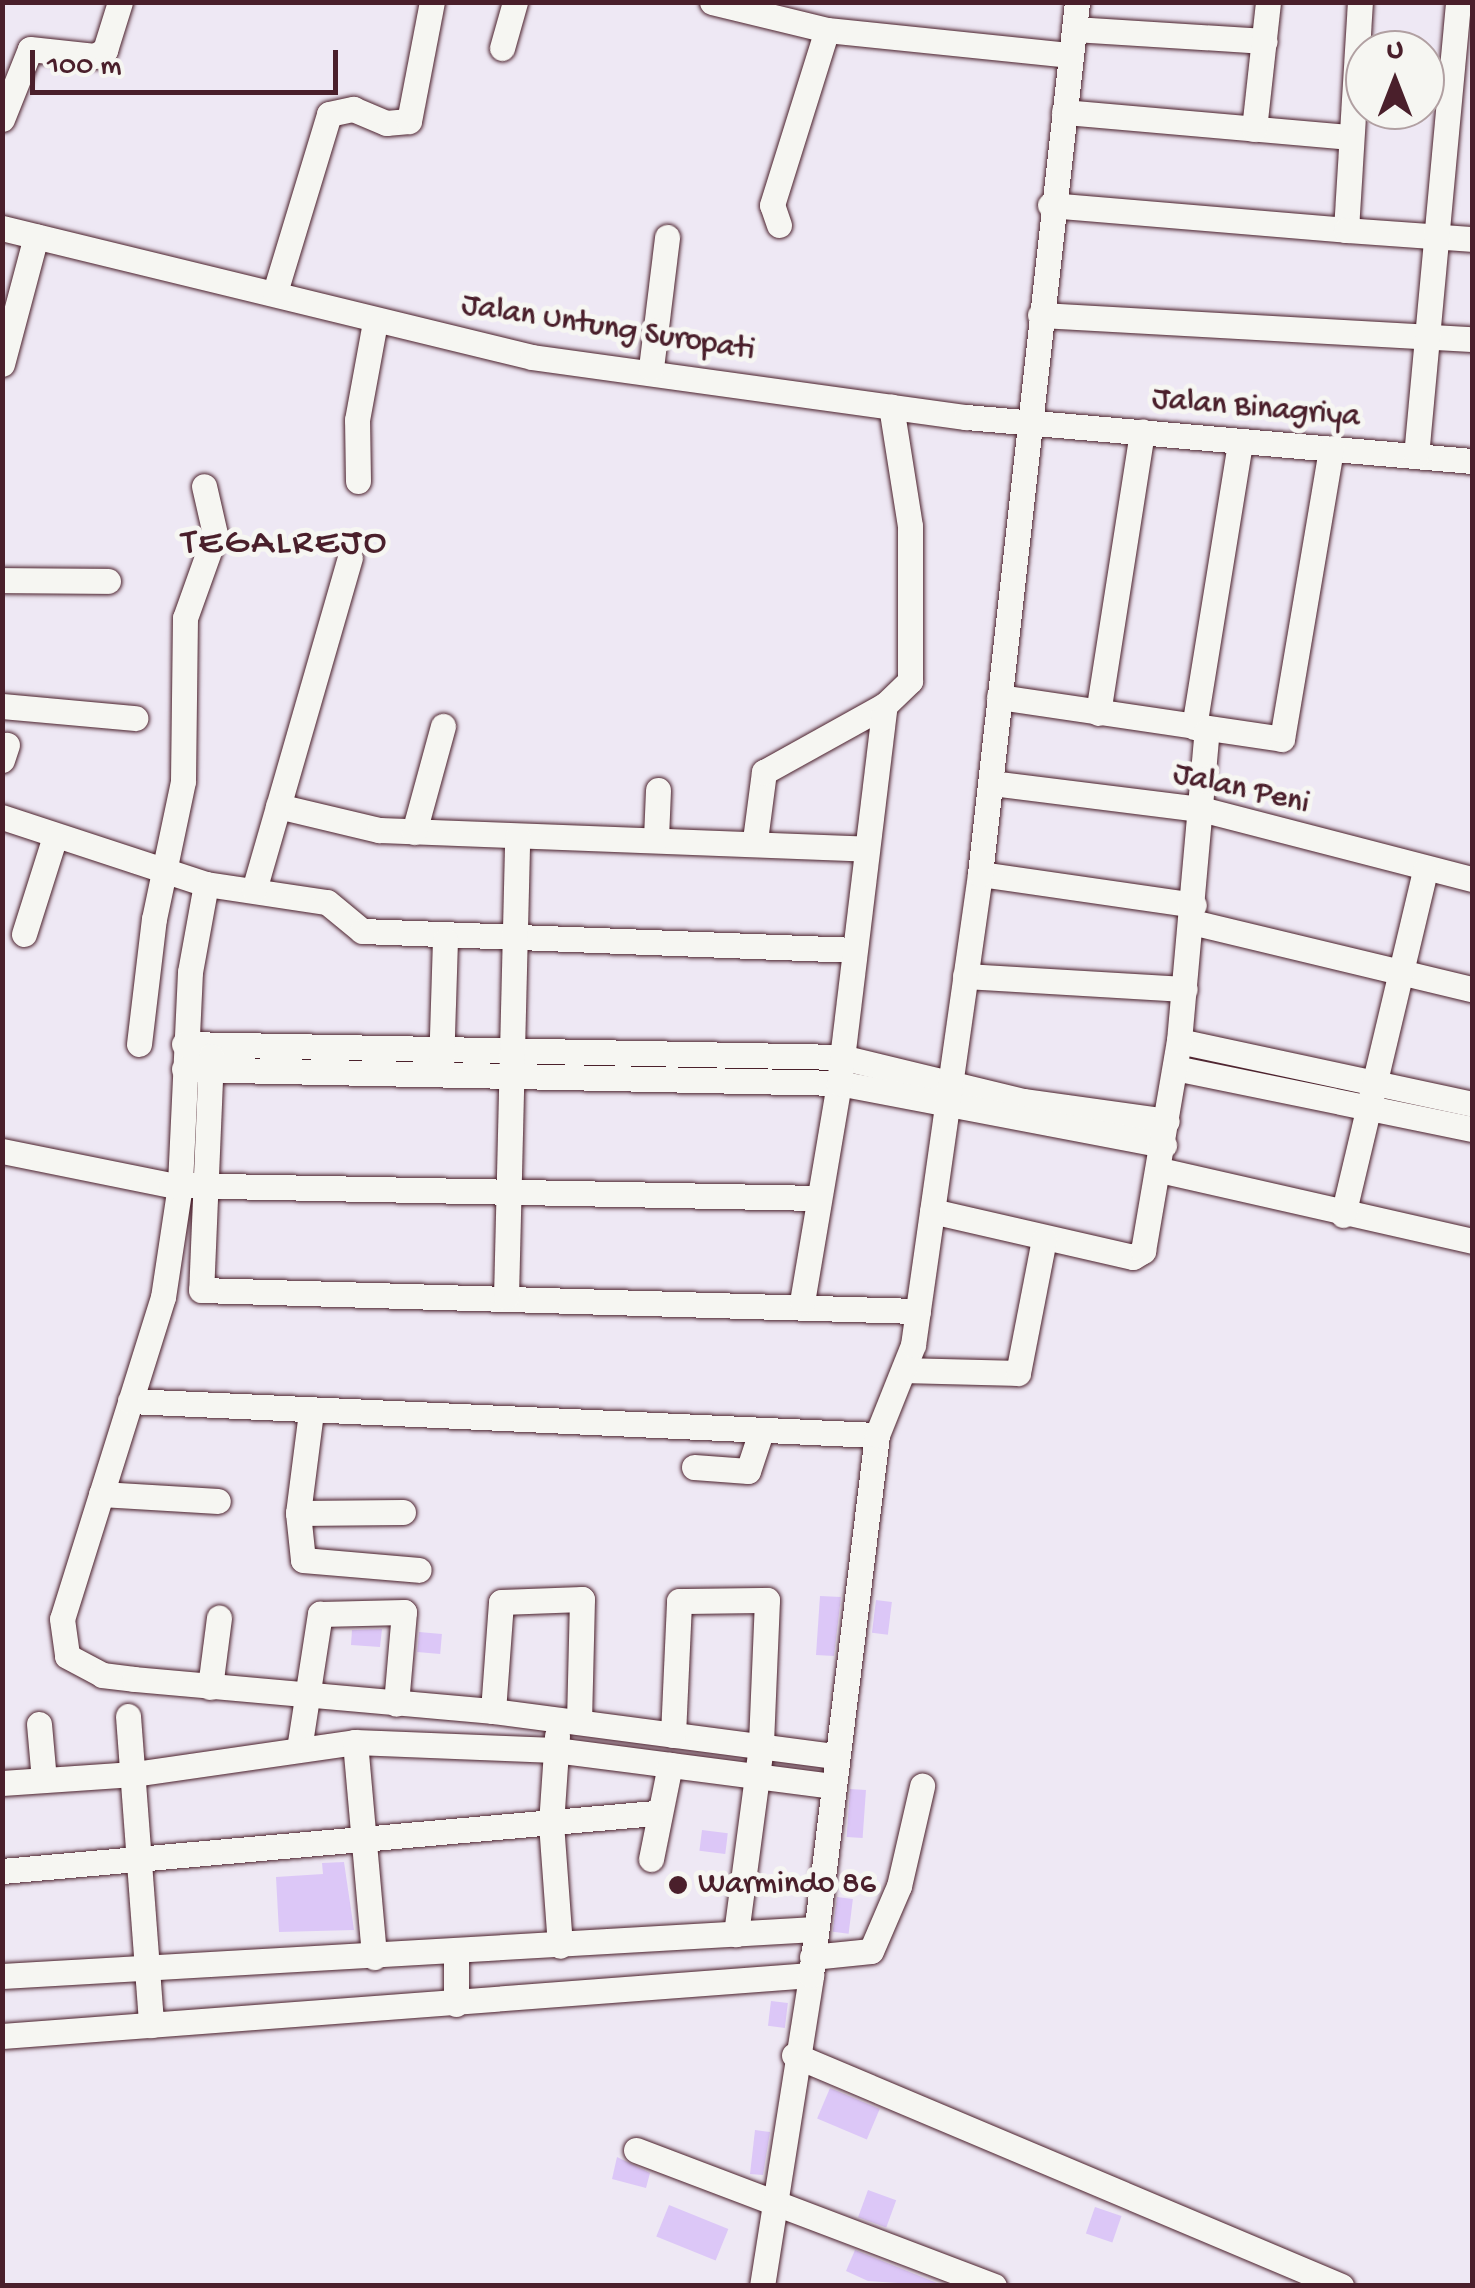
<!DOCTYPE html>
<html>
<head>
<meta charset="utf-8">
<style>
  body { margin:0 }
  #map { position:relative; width:1475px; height:2288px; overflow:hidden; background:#eee8f4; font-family:"Gochi Hand",sans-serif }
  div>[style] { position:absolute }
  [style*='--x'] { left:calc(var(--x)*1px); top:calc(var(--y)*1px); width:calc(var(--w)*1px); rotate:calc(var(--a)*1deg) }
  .building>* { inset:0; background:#dcc7f7; transform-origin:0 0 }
  .roads { filter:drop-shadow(0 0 2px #4a1f2b) drop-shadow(0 0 2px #4a1f2b) }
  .minor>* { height:25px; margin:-12.5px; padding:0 12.5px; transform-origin:12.5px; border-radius:12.5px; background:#f6f6f2 }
  .dots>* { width:28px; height:28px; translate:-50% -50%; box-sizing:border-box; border:5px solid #f6f6f2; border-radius:50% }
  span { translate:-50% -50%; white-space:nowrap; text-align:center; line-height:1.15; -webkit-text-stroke:10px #f6f6f2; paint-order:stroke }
  .street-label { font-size:32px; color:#4a1f2b }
  .poi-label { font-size:32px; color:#4a1f2b }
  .left { translate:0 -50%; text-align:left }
  .quarter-label { font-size:38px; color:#4a1f2b; letter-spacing:2.5px }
  .frame { position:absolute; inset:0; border:5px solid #4a1f2b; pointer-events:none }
  .north { position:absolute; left:1345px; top:30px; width:100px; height:100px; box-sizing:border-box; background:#f6f6f2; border:2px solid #b1a0a2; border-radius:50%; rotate:0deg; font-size:28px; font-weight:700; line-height:40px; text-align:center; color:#4a1f2b }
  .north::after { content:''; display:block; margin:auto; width:35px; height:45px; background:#4a1f2b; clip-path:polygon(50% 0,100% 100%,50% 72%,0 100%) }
  .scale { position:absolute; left:30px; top:50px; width:308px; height:45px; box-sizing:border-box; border:5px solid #4a1f2b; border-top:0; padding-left:12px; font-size:30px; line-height:35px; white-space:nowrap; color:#4a1f2b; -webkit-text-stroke:8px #f6f6f2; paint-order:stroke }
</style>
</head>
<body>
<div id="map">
  <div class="building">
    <i style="clip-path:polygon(820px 1596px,841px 1597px,834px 1656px,816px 1655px)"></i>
    <i style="left:876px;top:1600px;width:16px;height:33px;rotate:7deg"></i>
    <i style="clip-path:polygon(382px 1629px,380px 1647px,351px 1645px,352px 1630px)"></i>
    <i style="left:419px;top:1632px;width:23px;height:20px;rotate:5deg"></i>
    <i style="left:850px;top:1789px;width:16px;height:48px;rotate:4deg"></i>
    <i style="left:702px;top:1830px;width:26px;height:21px;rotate:7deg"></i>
    <i style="clip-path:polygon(344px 1862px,354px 1930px,279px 1932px,276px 1877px,323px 1874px,322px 1863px)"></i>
    <i style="left:837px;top:1897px;width:16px;height:35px;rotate:7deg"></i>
    <i style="left:771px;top:2001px;width:17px;height:25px;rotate:7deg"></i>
    <i style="left:830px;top:2088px;width:54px;height:33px;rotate:23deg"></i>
    <i style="clip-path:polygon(755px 2130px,770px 2132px,763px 2175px,750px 2174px)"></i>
    <i style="clip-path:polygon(617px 2157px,650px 2173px,646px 2188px,612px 2179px)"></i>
    <i style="left:868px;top:2190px;width:30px;height:29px;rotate:20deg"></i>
    <i style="left:669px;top:2205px;width:64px;height:34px;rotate:22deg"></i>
    <i style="left:1095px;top:2207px;width:28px;height:28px;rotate:19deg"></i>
    <i style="clip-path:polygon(855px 2250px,942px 2285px,942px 2286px,868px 2281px,846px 2271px)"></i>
  </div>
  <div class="roads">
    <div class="minor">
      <i style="--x:712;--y:2;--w:118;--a:13.7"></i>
      <i style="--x:827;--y:30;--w:245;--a:5.9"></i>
      <i style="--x:1074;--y:29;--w:191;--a:3.6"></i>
      <i style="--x:502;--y:48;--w:48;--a:-74.2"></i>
      <i style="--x:1064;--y:112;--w:287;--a:5"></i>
      <i style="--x:2;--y:119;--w:75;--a:-68.2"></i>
      <i style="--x:30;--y:49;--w:65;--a:6.1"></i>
      <i style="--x:95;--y:56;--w:12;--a:-31"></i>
      <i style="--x:105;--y:50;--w:50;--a:-72.6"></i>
      <i style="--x:1254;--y:129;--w:128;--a:-83.7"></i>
      <i style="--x:1050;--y:205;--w:297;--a:4.8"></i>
      <i style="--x:1346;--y:230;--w:228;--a:-86.5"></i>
      <i style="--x:779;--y:225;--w:21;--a:-109"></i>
      <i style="--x:772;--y:205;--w:183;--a:-72.6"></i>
      <i style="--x:2;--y:228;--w:545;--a:13.68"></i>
      <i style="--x:532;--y:357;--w:438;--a:7.9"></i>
      <i style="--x:966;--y:417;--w:508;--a:4.97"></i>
      <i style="--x:1346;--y:230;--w:126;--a:4.1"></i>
      <i style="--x:275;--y:292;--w:186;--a:-73.1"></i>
      <i style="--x:329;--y:114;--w:25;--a:-12"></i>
      <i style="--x:353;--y:109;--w:36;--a:23"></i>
      <i style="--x:386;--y:123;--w:23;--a:-5"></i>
      <i style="--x:409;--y:121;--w:121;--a:-79.1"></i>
      <i style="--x:1040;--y:315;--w:433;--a:3.2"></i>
      <i style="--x:2;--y:364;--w:132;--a:-75.1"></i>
      <i style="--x:651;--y:368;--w:132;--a:-83"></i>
      <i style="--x:1416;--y:456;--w:456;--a:-84.7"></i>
      <i style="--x:358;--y:481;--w:61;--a:-90.9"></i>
      <i style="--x:357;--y:420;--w:100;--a:-79.6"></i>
      <i style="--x:2;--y:580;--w:106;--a:0.5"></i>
      <i style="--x:999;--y:697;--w:286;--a:8.4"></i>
      <i style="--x:1282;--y:739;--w:295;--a:-80.4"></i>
      <i style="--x:2;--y:706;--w:134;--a:5.2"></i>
      <i style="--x:1098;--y:713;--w:285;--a:-81.1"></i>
      <i style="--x:1194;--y:727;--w:287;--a:-80.8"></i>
      <i style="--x:2;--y:760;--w:16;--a:-72"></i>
      <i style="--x:991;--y:783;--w:212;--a:7.1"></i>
      <i style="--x:1201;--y:809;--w:280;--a:14.5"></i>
      <i style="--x:278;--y:806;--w:104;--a:13.4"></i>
      <i style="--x:379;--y:830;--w:484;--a:2.2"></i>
      <i style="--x:2;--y:817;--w:215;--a:18.2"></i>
      <i style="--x:206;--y:884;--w:122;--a:8.5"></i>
      <i style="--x:327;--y:902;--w:45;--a:39.6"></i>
      <i style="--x:362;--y:931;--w:490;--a:2.2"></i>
      <i style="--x:414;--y:832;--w:110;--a:-74.7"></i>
      <i style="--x:656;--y:838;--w:48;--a:-87.6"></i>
      <i style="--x:755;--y:840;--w:69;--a:-82.5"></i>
      <i style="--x:764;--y:772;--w:138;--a:-29"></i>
      <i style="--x:980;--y:874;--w:216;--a:8.2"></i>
      <i style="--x:206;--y:884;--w:89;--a:100.3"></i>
      <i style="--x:190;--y:972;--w:213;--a:92.7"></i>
      <i style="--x:180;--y:1185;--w:113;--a:98.6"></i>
      <i style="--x:163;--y:1297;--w:337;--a:107.4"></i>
      <i style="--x:62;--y:1619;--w:37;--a:82"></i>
      <i style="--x:67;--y:1656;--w:40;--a:28"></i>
      <i style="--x:102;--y:1675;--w:32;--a:7"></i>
      <i style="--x:134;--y:1679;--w:360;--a:5.1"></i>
      <i style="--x:493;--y:1711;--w:346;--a:7.5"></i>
      <i style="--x:254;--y:890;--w:346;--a:-73.9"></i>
      <i style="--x:1192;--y:922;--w:288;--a:13.5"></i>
      <i style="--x:24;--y:934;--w:103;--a:-72.4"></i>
      <i style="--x:965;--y:976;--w:220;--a:3.4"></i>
      <i style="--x:1179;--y:1041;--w:300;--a:12.1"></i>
      <i style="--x:139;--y:1044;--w:126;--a:-83.2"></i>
      <i style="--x:154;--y:919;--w:141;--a:-78.1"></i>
      <i style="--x:183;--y:781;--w:163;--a:-89.3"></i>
      <i style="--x:185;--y:618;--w:89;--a:-70.3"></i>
      <i style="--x:215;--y:534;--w:49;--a:-102.9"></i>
      <i style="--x:184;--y:1044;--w:657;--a:1.13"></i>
      <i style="--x:841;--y:1057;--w:187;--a:13.6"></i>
      <i style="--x:1023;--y:1101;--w:145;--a:7.9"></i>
      <i style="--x:211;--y:1056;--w:234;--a:92.4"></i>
      <i style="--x:201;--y:1290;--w:717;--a:1.68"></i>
      <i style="--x:441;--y:1067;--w:127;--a:-88.2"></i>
      <i style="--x:1175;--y:1068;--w:303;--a:11.6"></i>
      <i style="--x:184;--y:1069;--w:655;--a:1.22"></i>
      <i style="--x:839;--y:1083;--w:331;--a:10.8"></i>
      <i style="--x:2;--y:1151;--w:172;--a:11.4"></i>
      <i style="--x:171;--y:1185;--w:646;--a:1.15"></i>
      <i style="--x:1160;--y:1170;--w:320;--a:12.8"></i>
      <i style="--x:932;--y:1211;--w:206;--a:12.9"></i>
      <i style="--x:1133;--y:1257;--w:12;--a:-31"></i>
      <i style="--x:1143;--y:1251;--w:213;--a:-80.3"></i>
      <i style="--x:1179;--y:1041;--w:312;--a:-84.9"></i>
      <i style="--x:1343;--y:1215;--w:355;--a:-76.6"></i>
      <i style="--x:506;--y:1297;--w:461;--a:-88.6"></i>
      <i style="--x:802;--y:1302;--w:222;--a:-80.4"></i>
      <i style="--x:839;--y:1083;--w:381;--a:-83.1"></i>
      <i style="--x:885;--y:705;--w:35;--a:-44"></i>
      <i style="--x:910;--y:681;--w:155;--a:-90"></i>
      <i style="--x:910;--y:526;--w:121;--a:-99"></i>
      <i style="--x:904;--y:1370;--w:114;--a:1.5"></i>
      <i style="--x:1018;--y:1373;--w:136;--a:-79"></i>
      <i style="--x:130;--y:1401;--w:748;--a:2.61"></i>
      <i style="--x:311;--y:1412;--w:102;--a:97.3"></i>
      <i style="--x:298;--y:1513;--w:47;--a:83.9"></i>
      <i style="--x:303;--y:1560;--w:116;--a:4.9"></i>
      <i style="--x:694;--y:1467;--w:54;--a:4.2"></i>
      <i style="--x:748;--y:1471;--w:41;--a:-71.6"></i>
      <i style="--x:101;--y:1494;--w:117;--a:3.4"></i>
      <i style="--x:298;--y:1513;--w:105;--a:-0.5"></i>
      <i style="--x:210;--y:1687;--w:70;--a:-82.6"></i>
      <i style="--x:493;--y:1711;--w:109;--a:-85.8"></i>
      <i style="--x:501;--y:1602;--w:81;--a:-2.1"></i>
      <i style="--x:582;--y:1599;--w:123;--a:91.4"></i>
      <i style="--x:128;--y:1716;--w:310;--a:85.7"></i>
      <i style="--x:39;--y:1724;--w:56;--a:84.9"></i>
      <i style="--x:673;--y:1735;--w:134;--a:-87.4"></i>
      <i style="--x:679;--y:1601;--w:88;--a:-0.7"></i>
      <i style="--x:767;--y:1600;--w:146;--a:92.4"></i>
      <i style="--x:761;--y:1746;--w:190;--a:97.6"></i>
      <i style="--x:557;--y:1736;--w:87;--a:93.9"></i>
      <i style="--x:551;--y:1823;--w:123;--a:85.8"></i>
      <i style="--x:355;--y:1742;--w:200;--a:2.3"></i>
      <i style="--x:555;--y:1750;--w:279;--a:7.4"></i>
      <i style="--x:299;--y:1749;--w:137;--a:-81.2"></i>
      <i style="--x:320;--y:1614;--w:84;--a:-1.4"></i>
      <i style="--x:404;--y:1612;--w:92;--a:95"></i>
      <i style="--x:2;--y:1783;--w:132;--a:-3.9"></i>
      <i style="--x:134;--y:1774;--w:223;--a:-8.2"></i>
      <i style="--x:355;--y:1742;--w:216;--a:84.9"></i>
      <i style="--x:651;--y:1859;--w:96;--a:-78.6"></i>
      <i style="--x:2;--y:1871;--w:656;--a:-5.08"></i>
      <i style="--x:456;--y:1952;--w:52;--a:90"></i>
      <i style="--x:812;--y:1957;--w:59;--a:-5.8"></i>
      <i style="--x:871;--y:1951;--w:71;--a:-66.7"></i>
      <i style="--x:899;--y:1886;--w:103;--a:-77"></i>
      <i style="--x:2;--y:1976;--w:814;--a:-3.31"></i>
      <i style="--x:2;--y:2036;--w:811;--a:-4.31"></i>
      <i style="--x:794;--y:2055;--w:594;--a:22.89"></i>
      <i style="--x:636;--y:2150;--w:383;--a:20.8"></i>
      <i style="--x:762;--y:2286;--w:315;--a:-81"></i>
      <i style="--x:811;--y:1975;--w:544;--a:-83.03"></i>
      <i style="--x:877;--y:1435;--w:97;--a:-68.2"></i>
      <i style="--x:913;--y:1345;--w:476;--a:-81.9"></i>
      <i style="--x:980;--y:874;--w:877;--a:-83.65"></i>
    </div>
  </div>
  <div class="dots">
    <i style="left:678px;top:1885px;background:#4a1f2b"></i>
  </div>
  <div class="street-label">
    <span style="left:608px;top:329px;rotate:9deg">Jalan Untung Suropati</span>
    <span style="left:1256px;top:409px;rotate:5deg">Jalan Binagriya</span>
    <span style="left:1241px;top:790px;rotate:13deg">Jalan Peni</span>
  </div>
  <div class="poi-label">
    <span class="left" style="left:698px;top:1885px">Warmindo 86</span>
  </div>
  <div class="quarter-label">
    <span style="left:285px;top:545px">TEGALREJO</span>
  </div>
  <div class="frame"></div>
  <div class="north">U</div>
  <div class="scale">100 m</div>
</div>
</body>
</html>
